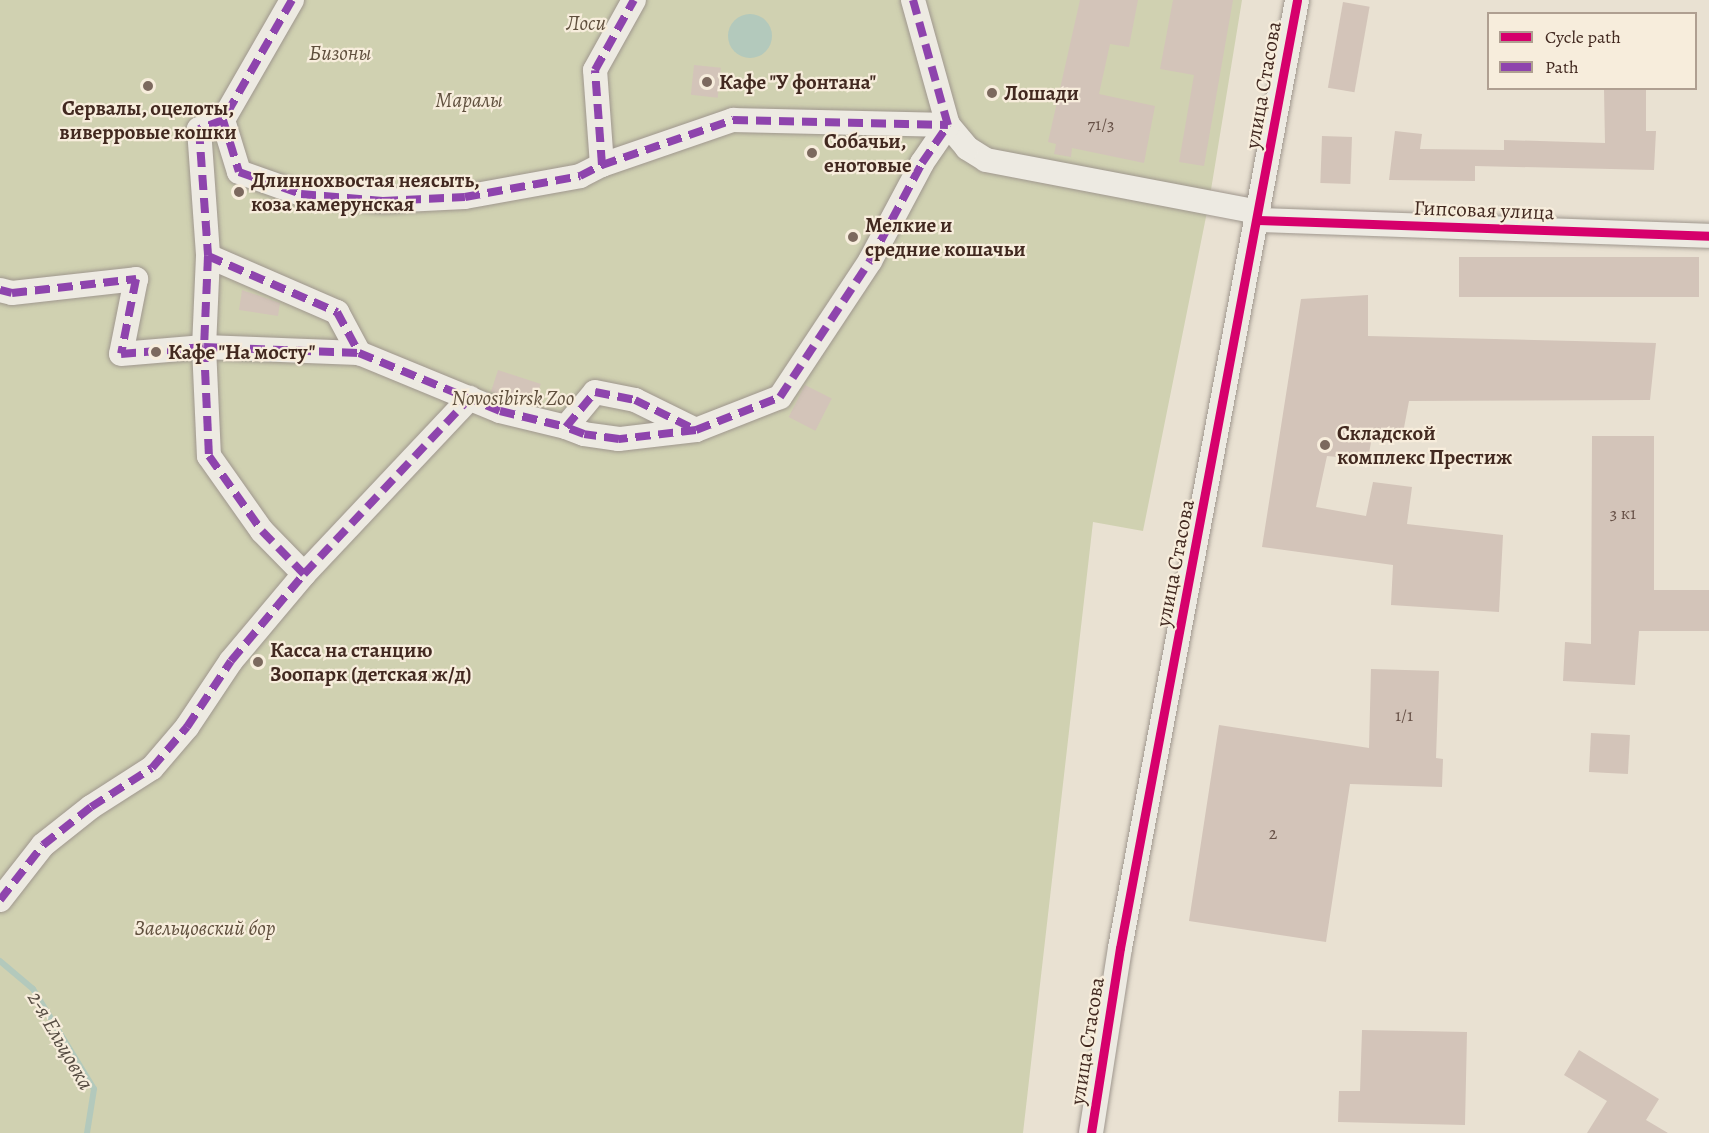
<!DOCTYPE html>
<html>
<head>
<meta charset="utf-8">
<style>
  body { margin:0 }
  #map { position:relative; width:1709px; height:1133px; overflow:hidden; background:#e9e1d2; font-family:Alegreya,serif }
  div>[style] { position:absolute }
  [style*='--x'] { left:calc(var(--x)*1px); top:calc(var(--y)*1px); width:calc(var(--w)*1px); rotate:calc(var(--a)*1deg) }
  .green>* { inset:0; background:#d0d1b1 }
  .water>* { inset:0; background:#b3c9bc }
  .round { border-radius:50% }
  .stream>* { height:6px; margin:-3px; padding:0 3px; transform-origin:3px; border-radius:3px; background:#b3c9bc }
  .building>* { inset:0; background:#d3c4b9; transform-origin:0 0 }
  .roads { filter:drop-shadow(0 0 2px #9f978e) drop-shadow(0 0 2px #9f978e) }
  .minor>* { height:24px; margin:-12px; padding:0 12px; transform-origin:12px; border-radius:12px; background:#edeae2 }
  .quiet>* { height:8px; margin-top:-4px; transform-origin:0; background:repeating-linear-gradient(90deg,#8e44ad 0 15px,transparent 0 23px) }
  .cycleway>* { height:9px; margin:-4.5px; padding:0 4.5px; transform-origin:4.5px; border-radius:4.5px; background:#d6006c }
  .dots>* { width:16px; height:16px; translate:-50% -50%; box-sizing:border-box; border:3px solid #f7eddc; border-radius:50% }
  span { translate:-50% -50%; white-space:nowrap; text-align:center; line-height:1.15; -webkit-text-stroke:4.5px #f7eddc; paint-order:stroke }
  .number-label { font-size:18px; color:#665046 }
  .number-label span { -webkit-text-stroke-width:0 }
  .park-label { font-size:21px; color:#60503e; font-style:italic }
  .poi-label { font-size:21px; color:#422920; font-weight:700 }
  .left { translate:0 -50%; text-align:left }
  .street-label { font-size:21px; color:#422920 }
  .water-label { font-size:22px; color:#584e44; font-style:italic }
  .legend { position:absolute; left:1487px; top:12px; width:210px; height:78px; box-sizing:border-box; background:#f7eddc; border:2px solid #af9f91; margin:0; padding:8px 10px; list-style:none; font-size:18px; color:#422920 }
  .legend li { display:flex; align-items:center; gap:12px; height:30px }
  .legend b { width:30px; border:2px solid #af9f91 }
</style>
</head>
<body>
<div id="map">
  <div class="green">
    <i style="clip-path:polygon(0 0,1242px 0,1209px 202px,1143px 531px,1093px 522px,1023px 1133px,0 1133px)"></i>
  </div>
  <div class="water">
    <i class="round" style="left:728px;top:14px;width:44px;height:44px"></i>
  </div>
  <div class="stream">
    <i style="--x:0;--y:961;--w:43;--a:40.3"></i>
    <i style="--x:33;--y:989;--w:117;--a:58.6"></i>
    <i style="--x:94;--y:1089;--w:45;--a:99"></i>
  </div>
  <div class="building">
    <i style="clip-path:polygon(1080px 0,1138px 0,1129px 47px,1110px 44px,1099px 94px,1155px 106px,1144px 163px,1072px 148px,1071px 157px,1054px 154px,1056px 144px,1048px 142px)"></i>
    <i style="clip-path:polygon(1173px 0,1233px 0,1204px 166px,1179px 162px,1194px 75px,1160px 69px)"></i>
    <i style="left:1343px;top:2px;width:27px;height:87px;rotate:10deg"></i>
    <i style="left:694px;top:65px;width:27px;height:30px;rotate:6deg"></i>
    <i style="clip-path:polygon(1604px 89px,1646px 89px,1646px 131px,1656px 131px,1654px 170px,1475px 166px,1475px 181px,1389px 180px,1395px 131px,1422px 134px,1420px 149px,1504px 150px,1504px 140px,1605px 143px)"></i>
    <i style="left:1322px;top:136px;width:30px;height:47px;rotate:2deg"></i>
    <i style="left:1459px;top:257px;width:240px;height:40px"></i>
    <i style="clip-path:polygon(242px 290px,280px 303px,278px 316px,239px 310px)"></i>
    <i style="clip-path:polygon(1368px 295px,1368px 336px,1656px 343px,1650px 400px,1409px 401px,1403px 433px,1373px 430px,1368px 460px,1327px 456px,1316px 507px,1366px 516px,1373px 482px,1412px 487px,1407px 524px,1503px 535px,1499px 612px,1391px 605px,1393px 565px,1262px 547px,1301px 299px)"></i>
    <i style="left:498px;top:370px;width:45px;height:23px;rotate:18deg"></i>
    <i style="left:805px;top:385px;width:30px;height:36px;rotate:27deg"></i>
    <i style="clip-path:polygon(1592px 436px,1654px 436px,1654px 590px,1709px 590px,1709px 631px,1639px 631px,1635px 685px,1563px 681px,1565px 642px,1591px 644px)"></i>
    <i style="clip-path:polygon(1371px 669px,1439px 671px,1436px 758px,1443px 759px,1442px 787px,1350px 784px,1326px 942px,1189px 921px,1219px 725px,1369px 748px)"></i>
    <i style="left:1591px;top:733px;width:39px;height:39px;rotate:3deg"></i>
    <i style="clip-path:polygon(1362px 1030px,1467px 1032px,1465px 1125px,1338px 1122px,1339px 1091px,1360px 1091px)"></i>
    <i style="clip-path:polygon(1579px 1050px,1659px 1099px,1646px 1120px,1668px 1133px,1587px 1133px,1607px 1101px,1564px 1075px)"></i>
  </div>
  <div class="roads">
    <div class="minor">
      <i style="--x:292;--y:0;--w:138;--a:119.9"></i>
      <i style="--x:223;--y:120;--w:26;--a:159"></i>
      <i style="--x:199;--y:129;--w:127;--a:85.9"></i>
      <i style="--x:208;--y:256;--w:141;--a:23.5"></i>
      <i style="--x:337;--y:312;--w:47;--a:61.8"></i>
      <i style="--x:359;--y:353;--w:152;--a:22.4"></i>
      <i style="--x:500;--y:411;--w:68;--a:13.6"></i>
      <i style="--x:913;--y:0;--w:130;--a:74.4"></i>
      <i style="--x:948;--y:125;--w:30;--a:50"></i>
      <i style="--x:967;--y:148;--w:22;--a:32"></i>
      <i style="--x:986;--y:160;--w:278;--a:10.8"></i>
      <i style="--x:223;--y:120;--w:54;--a:72.9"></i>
      <i style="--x:239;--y:172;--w:66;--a:19.5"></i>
      <i style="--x:301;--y:194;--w:82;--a:4.9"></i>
      <i style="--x:383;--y:201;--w:82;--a:-2.8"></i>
      <i style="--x:465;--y:197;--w:117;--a:-10.3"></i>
      <i style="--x:580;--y:176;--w:25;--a:-27"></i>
      <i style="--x:602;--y:165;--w:95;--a:-94.2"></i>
      <i style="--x:595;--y:70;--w:80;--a:-60.9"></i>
      <i style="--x:602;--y:165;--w:139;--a:-19"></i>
      <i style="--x:733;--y:120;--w:215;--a:1.3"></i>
      <i style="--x:1258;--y:220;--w:451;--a:2"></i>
      <i style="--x:208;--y:256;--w:91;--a:92.5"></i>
      <i style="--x:204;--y:347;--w:109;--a:87.4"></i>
      <i style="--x:209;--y:456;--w:92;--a:54.8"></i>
      <i style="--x:262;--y:531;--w:60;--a:45.7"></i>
      <i style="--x:0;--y:290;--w:12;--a:14"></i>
      <i style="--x:12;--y:293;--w:125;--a:-6.4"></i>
      <i style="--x:136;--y:279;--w:76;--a:101.3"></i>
      <i style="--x:121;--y:354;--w:83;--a:-4.8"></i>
      <i style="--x:204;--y:347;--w:155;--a:2.2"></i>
      <i style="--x:696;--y:430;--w:78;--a:173.3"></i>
      <i style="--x:619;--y:439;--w:35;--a:-172"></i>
      <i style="--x:584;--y:434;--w:19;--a:-159"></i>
      <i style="--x:566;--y:427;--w:45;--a:-50.4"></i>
      <i style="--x:595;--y:392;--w:41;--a:11.3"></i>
      <i style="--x:635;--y:400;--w:68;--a:26.2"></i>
      <i style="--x:696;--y:430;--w:90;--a:-21.4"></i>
      <i style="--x:780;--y:397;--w:163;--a:-56.5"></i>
      <i style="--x:870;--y:261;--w:111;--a:-62"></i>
      <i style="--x:922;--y:163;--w:46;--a:-55.6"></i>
      <i style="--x:0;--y:900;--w:70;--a:-52"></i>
      <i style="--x:43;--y:845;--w:61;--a:-38.4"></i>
      <i style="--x:91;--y:807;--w:72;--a:-32.6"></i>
      <i style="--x:152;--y:768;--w:54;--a:-49.5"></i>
      <i style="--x:187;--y:727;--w:79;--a:-56.3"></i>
      <i style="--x:231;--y:661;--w:114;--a:-50"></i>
      <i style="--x:304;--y:574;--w:242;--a:-46.7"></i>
      <i style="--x:1091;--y:1133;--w:187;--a:-81.1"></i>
      <i style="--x:1120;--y:948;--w:964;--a:-79.42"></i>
    </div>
  </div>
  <div class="quiet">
    <i style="--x:292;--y:0;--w:138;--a:119.9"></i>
    <i style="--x:223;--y:120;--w:26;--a:159"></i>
    <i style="--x:199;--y:129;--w:127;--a:85.9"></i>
    <i style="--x:208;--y:256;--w:141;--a:23.5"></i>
    <i style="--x:337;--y:312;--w:47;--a:61.8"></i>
    <i style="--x:359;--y:353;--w:152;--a:22.4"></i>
    <i style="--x:500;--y:411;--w:68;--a:13.6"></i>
    <i style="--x:913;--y:0;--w:130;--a:74.4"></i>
    <i style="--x:223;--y:120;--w:54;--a:72.9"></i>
    <i style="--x:239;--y:172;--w:66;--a:19.5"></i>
    <i style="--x:301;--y:194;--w:82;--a:4.9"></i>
    <i style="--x:383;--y:201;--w:82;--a:-2.8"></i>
    <i style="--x:465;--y:197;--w:117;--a:-10.3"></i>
    <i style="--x:580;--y:176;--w:25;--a:-27"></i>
    <i style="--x:602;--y:165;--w:95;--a:-94.2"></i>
    <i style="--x:595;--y:70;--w:80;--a:-60.9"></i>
    <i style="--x:602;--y:165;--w:139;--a:-19"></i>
    <i style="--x:733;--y:120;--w:215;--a:1.3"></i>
    <i style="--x:208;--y:256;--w:91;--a:92.5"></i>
    <i style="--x:204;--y:347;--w:109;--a:87.4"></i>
    <i style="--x:209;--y:456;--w:92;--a:54.8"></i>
    <i style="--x:262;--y:531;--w:60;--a:45.7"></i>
    <i style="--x:0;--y:290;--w:12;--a:14"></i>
    <i style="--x:12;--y:293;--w:125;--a:-6.4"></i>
    <i style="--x:136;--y:279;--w:76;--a:101.3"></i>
    <i style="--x:121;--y:354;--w:83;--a:-4.8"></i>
    <i style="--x:204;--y:347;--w:155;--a:2.2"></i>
    <i style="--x:696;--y:430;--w:78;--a:173.3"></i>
    <i style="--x:619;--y:439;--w:35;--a:-172"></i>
    <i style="--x:584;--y:434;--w:19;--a:-159"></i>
    <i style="--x:566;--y:427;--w:45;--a:-50.4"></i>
    <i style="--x:595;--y:392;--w:41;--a:11.3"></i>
    <i style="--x:635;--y:400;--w:68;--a:26.2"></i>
    <i style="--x:696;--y:430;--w:90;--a:-21.4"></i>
    <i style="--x:780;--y:397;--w:163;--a:-56.5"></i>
    <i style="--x:870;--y:261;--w:111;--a:-62"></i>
    <i style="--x:922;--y:163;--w:46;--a:-55.6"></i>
    <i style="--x:0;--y:900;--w:70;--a:-52"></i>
    <i style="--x:43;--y:845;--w:61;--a:-38.4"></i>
    <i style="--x:91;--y:807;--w:72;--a:-32.6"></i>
    <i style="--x:152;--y:768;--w:54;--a:-49.5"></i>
    <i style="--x:187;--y:727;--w:79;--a:-56.3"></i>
    <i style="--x:231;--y:661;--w:114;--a:-50"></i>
    <i style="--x:304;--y:574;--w:242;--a:-46.7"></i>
  </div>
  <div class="cycleway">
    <i style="--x:1258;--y:220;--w:451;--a:2"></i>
    <i style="--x:1091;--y:1133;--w:187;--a:-81.1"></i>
    <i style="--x:1120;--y:948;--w:964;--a:-79.42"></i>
  </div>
  <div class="dots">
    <i style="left:707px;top:82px;background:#7c695e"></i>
    <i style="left:148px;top:86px;background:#7c695e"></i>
    <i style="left:992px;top:93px;background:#7c695e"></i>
    <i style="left:812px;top:153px;background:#7c695e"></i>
    <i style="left:239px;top:192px;background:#7c695e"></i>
    <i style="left:853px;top:237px;background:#7c695e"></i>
    <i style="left:156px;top:352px;background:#7c695e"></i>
    <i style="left:1325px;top:445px;background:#7c695e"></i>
    <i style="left:258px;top:662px;background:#7c695e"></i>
  </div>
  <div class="number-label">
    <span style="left:1101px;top:124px">71/3</span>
    <span style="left:1623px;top:513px">3 к1</span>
    <span style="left:1404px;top:715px">1/1</span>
    <span style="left:1273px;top:833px">2</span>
  </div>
  <div class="park-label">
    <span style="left:586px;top:23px">Лоси</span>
    <span style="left:340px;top:53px">Бизоны</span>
    <span style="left:469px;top:100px">Маралы</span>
    <span style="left:513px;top:398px">Novosibirsk Zoo</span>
    <span style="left:205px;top:928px">Заельцовский бор</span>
  </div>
  <div class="poi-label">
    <span class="left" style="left:719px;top:82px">Кафе "У фонтана"</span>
    <span class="left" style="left:1004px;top:93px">Лошади</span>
    <span style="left:148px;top:120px">Сервалы, оцелоты,<br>виверровые кошки</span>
    <span class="left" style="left:824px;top:153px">Собачьи,<br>енотовые</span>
    <span class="left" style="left:251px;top:192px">Длиннохвостая неясыть,<br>коза камерунская</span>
    <span class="left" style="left:865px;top:237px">Мелкие и<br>средние кошачьи</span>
    <span class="left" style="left:168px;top:352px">Кафе "На мосту"</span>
    <span class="left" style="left:1337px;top:445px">Складской<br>комплекс Престиж</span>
    <span class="left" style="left:270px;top:662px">Касса на станцию<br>Зоопарк (детская ж/д)</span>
  </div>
  <div class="street-label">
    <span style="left:1263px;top:85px;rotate:-80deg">улица Стасова</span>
    <span style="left:1484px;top:210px;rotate:2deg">Гипсовая улица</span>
    <span style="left:1175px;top:563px;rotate:-79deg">улица Стасова</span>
    <span style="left:1087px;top:1041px;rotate:-81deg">улица Стасова</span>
  </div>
  <div class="water-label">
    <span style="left:60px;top:1041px;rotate:60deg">2-я Ельцовка</span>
  </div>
  <ul class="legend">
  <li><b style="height:8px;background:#d6006c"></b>Cycle path</li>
  <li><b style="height:8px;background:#8e44ad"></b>Path</li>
  </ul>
</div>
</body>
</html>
